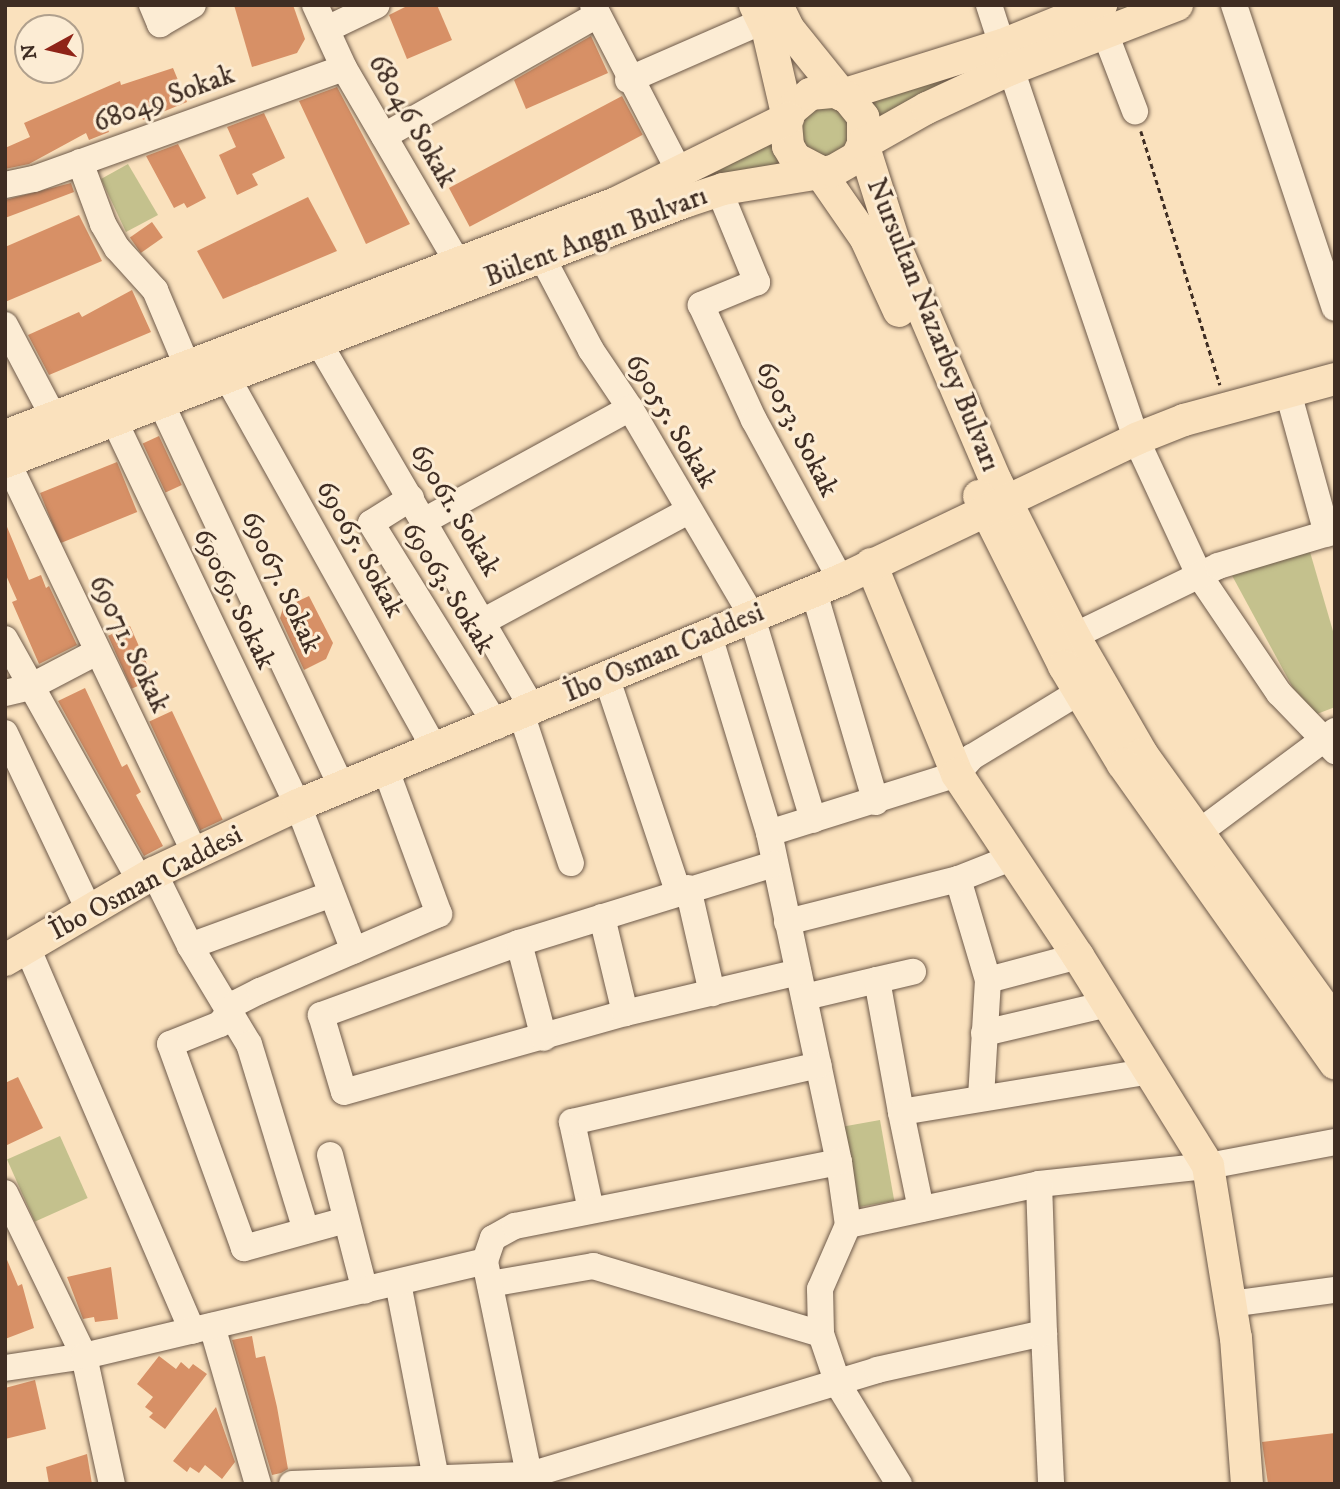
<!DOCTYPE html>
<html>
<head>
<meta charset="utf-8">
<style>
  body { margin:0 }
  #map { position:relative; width:1340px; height:1489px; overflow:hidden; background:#fae1bd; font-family:"IM FELL DW Pica",serif }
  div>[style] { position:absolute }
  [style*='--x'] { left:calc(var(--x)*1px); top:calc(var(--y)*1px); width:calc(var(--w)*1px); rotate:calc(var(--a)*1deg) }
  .green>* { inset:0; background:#c4c18d; transform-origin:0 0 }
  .round { border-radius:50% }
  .building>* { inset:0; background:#d79066; transform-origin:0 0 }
  .path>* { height:2.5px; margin-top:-1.25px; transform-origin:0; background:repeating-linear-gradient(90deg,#3f2d23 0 5px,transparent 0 8.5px) }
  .roads { filter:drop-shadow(0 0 2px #6e5a4a) drop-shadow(0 0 2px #6e5a4a) }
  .minor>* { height:26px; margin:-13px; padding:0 13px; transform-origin:13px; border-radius:13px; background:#fcecd4 }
  .major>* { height:32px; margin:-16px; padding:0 16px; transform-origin:16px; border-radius:16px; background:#fae1bd }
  span { translate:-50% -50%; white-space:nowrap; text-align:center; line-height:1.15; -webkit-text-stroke:6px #fcecd4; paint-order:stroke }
  .street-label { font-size:28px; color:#3f2d23 }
  .frame { position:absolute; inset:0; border:7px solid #3f2d23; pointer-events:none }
  .north { position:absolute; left:14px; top:14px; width:70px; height:70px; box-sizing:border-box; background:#fcecd4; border:2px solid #b0a08d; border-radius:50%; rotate:262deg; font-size:19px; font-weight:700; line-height:28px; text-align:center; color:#3f2d23 }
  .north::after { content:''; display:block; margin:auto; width:24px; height:32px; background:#8f2418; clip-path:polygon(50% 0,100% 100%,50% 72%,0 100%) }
</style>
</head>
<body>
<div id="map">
  <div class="green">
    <i style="clip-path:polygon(1131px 5px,1144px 5px,883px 123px,869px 96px)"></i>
    <i class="round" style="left:800px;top:106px;width:50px;height:50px"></i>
    <i style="clip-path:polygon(771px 136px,781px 166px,5px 447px)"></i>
    <i style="clip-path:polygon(128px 164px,158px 215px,126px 232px,101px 179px)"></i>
    <i style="clip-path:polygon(1308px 545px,1335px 638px,1335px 707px,1317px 714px,1293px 688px,1229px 570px)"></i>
    <i style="left:880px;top:1120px;width:82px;height:44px;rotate:80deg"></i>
    <i style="left:60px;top:1136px;width:68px;height:58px;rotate:66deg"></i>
  </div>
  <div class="building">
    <i style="clip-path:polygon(234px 5px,293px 5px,305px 39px,297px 53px,252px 67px)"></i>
    <i style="clip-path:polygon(409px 5px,437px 5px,452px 40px,407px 59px,389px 15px)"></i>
    <i style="clip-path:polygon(591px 36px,608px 73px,526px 109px,514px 80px)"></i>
    <i style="clip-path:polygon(173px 68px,187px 102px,143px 120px,138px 108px,105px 121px,109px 132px,89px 140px,86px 133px,29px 164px,5px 169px,5px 148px,30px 137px,24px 123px,120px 81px,121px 85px)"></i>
    <i style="clip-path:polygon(337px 87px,410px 224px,366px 244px,299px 101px)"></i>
    <i style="left:622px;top:96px;width:44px;height:196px;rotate:62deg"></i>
    <i style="clip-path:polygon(264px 113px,285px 158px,252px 174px,258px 185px,237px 195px,219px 155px,236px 147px,227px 127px)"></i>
    <i style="clip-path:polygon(178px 144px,206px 198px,187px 208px,184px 203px,174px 208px,146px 156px)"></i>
    <i style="clip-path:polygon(71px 183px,74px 192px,5px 218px,5px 200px)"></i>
    <i style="clip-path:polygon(308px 197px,337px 251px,223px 299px,197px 251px)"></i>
    <i style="clip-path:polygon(79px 215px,102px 261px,5px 302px,5px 247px)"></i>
    <i style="left:152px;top:222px;width:19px;height:27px;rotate:55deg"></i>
    <i style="clip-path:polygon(132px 290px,151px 332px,49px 375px,28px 335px,79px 312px,82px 317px)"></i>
    <i style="left:159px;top:436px;width:54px;height:18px;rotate:65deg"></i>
    <i style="left:117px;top:462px;width:54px;height:83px;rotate:68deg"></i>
    <i style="clip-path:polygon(5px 522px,29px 580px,41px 575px,46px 588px,49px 586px,77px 645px,39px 664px,12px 602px,17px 600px,5px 573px)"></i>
    <i style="clip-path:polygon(309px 596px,333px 643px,326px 659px,304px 670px,280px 618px,283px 608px)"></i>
    <i style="left:130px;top:626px;width:58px;height:24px;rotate:66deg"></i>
    <i style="clip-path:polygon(85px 688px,122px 767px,127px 764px,141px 792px,136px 795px,163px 846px,144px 856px,58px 701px)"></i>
    <i style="left:172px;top:711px;width:120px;height:25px;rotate:65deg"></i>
    <i style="clip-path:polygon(18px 1077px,43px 1128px,5px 1146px,5px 1083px)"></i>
    <i style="clip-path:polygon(5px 1255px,18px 1286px,22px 1284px,34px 1328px,5px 1339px)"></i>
    <i style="clip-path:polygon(111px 1267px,118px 1319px,95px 1322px,94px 1317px,83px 1319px,67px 1277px)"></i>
    <i style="clip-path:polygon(252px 1336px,256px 1358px,265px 1356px,277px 1407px,288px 1469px,281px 1473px,272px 1475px,232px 1340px)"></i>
    <i style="clip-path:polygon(159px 1356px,176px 1369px,181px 1362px,189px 1369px,193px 1364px,207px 1374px,165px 1429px,149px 1417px,153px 1413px,145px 1407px,153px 1397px,137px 1384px)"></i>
    <i style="clip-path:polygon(35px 1380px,46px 1429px,5px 1439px,5px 1388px)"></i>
    <i style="clip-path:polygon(216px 1407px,235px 1462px,222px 1479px,205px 1465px,199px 1473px,190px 1467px,187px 1472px,173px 1461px)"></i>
    <i style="clip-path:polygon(1335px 1433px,1335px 1484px,1268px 1484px,1262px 1442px)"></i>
    <i style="clip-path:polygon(87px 1454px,92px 1484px,49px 1484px,46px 1467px)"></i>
  </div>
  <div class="path">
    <i style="--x:1141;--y:131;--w:266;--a:72.7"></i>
  </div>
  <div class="roads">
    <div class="minor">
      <i style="--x:152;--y:5;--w:21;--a:67"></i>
      <i style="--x:160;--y:24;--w:38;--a:-30"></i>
      <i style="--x:315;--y:5;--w:69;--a:65.3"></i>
      <i style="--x:344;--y:68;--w:228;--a:59.7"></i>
      <i style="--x:593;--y:5;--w:189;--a:62.6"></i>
      <i style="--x:989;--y:5;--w:42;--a:72"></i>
      <i style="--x:1234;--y:5;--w:319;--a:71.6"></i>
      <i style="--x:327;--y:29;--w:55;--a:-25.6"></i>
      <i style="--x:1105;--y:33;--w:84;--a:69"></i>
      <i style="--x:1011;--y:69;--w:391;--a:71.3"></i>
      <i style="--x:1136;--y:439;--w:150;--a:65.1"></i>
      <i style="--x:1199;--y:575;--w:143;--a:55.9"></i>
      <i style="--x:1279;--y:693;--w:81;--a:46"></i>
      <i style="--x:628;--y:80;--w:147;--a:-23.6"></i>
      <i style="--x:384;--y:136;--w:245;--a:-29.6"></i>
      <i style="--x:80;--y:162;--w:66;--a:69.6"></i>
      <i style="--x:103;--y:224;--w:28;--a:60"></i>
      <i style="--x:117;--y:248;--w:57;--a:47.9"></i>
      <i style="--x:155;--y:290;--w:85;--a:67.1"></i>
      <i style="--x:5;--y:185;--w:30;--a:-12"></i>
      <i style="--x:34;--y:179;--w:329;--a:-19.7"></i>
      <i style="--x:719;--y:190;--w:100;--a:67.6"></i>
      <i style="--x:757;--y:282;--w:61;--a:157.7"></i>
      <i style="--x:701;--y:305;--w:127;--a:65.3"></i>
      <i style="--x:754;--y:420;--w:182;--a:61.5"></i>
      <i style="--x:542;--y:257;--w:105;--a:62.2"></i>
      <i style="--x:591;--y:350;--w:70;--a:56.1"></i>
      <i style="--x:630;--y:408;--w:239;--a:59.6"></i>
      <i style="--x:751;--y:614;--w:215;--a:73.2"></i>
      <i style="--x:5;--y:325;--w:105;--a:62.2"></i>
      <i style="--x:319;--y:343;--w:426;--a:59.7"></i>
      <i style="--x:228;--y:379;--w:426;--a:60.8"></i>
      <i style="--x:1288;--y:392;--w:147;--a:74.6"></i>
      <i style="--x:161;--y:403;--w:427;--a:64.8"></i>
      <i style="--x:114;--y:420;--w:427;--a:64.5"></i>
      <i style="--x:298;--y:805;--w:156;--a:69"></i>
      <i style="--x:7;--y:461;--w:436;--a:64.4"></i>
      <i style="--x:411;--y:498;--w:47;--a:148"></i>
      <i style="--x:371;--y:523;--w:239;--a:58.2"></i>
      <i style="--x:424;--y:521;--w:235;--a:-28.7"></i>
      <i style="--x:814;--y:592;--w:219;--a:73.6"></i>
      <i style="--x:484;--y:621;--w:232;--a:-28.3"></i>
      <i style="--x:708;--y:632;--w:210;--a:73.1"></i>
      <i style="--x:769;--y:833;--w:336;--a:78"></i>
      <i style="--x:839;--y:1162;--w:64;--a:81.9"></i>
      <i style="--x:848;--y:1225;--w:70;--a:113.6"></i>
      <i style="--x:820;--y:1289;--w:45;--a:88.7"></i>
      <i style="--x:821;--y:1334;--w:53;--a:71.2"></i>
      <i style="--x:838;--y:1384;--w:117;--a:58.6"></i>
      <i style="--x:1074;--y:636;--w:160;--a:-25.9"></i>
      <i style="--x:1218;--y:566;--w:122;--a:-16.7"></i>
      <i style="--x:5;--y:639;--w:277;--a:60.8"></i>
      <i style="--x:606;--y:676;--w:227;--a:71.5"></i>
      <i style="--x:5;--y:693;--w:26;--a:-13"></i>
      <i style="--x:30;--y:687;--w:76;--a:-27.6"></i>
      <i style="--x:522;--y:716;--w:155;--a:71.6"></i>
      <i style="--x:5;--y:733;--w:196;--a:64.6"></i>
      <i style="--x:769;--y:833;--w:197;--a:-17.4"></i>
      <i style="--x:957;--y:774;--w:23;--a:-49"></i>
      <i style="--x:972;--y:757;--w:125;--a:-31.3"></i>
      <i style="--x:1198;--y:833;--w:171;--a:-36.7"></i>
      <i style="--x:774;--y:864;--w:267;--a:162.8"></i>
      <i style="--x:519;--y:943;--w:211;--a:160"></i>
      <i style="--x:321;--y:1015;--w:80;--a:73.4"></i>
      <i style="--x:344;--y:1092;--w:292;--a:-15.7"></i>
      <i style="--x:625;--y:1013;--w:178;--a:-13.3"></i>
      <i style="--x:154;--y:873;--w:81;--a:63.7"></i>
      <i style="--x:190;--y:946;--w:114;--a:59"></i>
      <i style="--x:249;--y:1044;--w:195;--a:73"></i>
      <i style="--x:958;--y:879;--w:105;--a:73.5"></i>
      <i style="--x:988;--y:980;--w:118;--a:93.4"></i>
      <i style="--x:688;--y:888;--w:108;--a:77.1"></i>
      <i style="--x:602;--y:917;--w:99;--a:76.5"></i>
      <i style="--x:787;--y:922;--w:176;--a:-14.1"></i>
      <i style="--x:958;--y:879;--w:57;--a:-21.6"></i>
      <i style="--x:519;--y:943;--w:98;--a:75.3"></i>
      <i style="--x:190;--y:946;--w:148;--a:-20.1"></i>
      <i style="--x:27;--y:947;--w:418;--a:66.7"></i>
      <i style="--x:877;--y:980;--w:37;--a:-13"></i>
      <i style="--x:988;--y:980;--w:93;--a:-14.9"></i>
      <i style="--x:805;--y:997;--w:74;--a:-13.3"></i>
      <i style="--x:877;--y:980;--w:134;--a:79.7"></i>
      <i style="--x:984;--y:1033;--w:127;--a:-13.2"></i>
      <i style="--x:330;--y:1155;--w:140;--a:75.6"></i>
      <i style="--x:5;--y:1193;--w:181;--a:64.1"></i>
      <i style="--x:84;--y:1356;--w:131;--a:77.7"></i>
      <i style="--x:921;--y:1209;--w:99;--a:-101.7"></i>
      <i style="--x:901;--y:1112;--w:253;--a:-9.3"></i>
      <i style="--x:591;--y:1210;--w:90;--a:-102.2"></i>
      <i style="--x:572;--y:1122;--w:253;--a:-13"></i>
      <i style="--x:346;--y:1220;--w:106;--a:164.6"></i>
      <i style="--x:244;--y:1248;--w:217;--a:-109.9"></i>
      <i style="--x:170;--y:1044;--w:54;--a:-21.8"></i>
      <i style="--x:220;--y:1024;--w:26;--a:-53"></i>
      <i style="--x:236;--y:1003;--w:27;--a:-27"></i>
      <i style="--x:260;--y:991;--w:195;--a:-23.3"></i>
      <i style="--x:439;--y:914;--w:153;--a:-110.2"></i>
      <i style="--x:848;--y:1225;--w:195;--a:-12.1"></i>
      <i style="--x:1039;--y:1184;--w:170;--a:-6.1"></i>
      <i style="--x:1208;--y:1166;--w:129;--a:-10.7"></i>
      <i style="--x:398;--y:1283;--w:205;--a:79"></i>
      <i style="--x:490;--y:1284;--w:105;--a:-9.9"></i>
      <i style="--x:593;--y:1266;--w:238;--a:16.6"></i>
      <i style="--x:1231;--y:1304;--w:105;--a:-7.7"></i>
      <i style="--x:212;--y:1326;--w:165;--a:73.8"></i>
      <i style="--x:1044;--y:1333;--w:151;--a:87.3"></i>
      <i style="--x:5;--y:1368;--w:80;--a:-8.6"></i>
      <i style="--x:84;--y:1356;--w:412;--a:-13.3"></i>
      <i style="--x:292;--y:1484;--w:238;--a:-2.2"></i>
      <i style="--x:530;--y:1475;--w:363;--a:-16.8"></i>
      <i style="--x:877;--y:1370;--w:171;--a:-12.5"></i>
      <i style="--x:1044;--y:1333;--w:149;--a:-91.9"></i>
      <i style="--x:531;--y:1484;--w:228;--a:-101.7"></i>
      <i style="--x:485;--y:1261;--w:24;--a:-71"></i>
      <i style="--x:493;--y:1238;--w:25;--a:-29"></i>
      <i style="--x:515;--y:1226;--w:330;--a:-11.2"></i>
    </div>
    <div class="major">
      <i style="--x:755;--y:5;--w:30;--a:64"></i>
      <i style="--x:768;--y:32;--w:88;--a:76.9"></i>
      <i style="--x:777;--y:5;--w:25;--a:64"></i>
      <i style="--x:788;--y:28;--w:86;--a:51.1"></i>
      <i style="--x:842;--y:95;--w:168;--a:-17.4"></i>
      <i style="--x:1002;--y:45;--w:107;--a:-22"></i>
      <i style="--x:819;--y:171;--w:27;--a:-152"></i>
      <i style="--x:795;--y:158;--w:14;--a:-120"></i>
      <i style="--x:788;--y:146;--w:25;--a:-95"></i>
      <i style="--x:786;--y:121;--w:12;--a:-66"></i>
      <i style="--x:791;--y:110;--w:25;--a:-40"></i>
      <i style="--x:810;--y:94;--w:25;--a:-5"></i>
      <i style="--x:835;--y:92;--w:13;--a:23"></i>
      <i style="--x:847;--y:97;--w:26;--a:51"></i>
      <i style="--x:863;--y:117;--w:27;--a:90"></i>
      <i style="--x:863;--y:144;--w:109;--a:72.4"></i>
      <i style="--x:896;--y:248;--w:254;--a:66.8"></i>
      <i style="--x:996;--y:481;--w:174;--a:63.3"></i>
      <i style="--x:1074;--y:636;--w:136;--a:60"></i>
      <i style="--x:1142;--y:754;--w:331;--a:54.3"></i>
      <i style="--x:819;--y:171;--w:83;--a:55.3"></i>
      <i style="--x:866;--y:239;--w:79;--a:65.4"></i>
      <i style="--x:5;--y:436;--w:654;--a:-20.87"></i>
      <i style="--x:616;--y:203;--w:192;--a:-26.3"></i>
      <i style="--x:5;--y:462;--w:727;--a:-20.95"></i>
      <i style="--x:684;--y:202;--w:41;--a:-18.4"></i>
      <i style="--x:723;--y:189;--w:111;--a:-9.3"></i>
      <i style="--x:833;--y:171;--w:28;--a:-30"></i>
      <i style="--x:857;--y:157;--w:14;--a:-65"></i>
      <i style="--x:863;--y:144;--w:73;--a:-29.4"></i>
      <i style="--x:927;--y:108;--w:93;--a:-24.9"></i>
      <i style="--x:1011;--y:69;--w:178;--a:-21.1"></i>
      <i style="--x:979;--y:496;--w:190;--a:63.4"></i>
      <i style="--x:1064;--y:666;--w:114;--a:59"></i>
      <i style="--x:1123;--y:764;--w:367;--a:54.7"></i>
      <i style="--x:871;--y:564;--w:227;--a:67.7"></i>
      <i style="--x:957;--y:774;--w:219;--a:56.4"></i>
      <i style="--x:1078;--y:956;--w:247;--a:58.2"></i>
      <i style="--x:1208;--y:1166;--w:174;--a:80.8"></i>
      <i style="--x:1236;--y:1338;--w:146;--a:85.7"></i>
      <i style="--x:5;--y:960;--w:173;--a:-30.3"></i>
      <i style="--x:154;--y:873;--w:159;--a:-25.3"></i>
      <i style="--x:298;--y:805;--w:588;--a:-22.51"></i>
      <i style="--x:841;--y:580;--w:327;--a:-25.5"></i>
      <i style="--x:1136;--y:439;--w:52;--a:-21.6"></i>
      <i style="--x:1184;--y:420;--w:156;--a:-15.2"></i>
    </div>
  </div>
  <div class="street-label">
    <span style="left:164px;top:99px;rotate:-20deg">68049 Sokak</span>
    <span style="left:412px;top:121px;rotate:60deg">68046 Sokak</span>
    <span style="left:596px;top:237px;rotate:-21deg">Bülent Angın Bulvarı</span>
    <span style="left:933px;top:325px;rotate:68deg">Nursultan Nazarbey Bulvarı</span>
    <span style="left:671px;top:421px;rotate:59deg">69055. Sokak</span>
    <span style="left:797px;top:429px;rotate:63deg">69053. Sokak</span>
    <span style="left:455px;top:510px;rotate:59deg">69061. Sokak</span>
    <span style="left:360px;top:549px;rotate:61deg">69065. Sokak</span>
    <span style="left:281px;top:582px;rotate:65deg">69067. Sokak</span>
    <span style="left:448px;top:588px;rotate:58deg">69063. Sokak</span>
    <span style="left:234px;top:599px;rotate:64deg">69069. Sokak</span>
    <span style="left:129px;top:644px;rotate:64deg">69071. Sokak</span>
    <span style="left:664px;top:653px;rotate:-23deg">İbo Osman Caddesi</span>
    <span style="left:146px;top:883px;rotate:-28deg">İbo Osman Caddesi</span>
  </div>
  <div class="frame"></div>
  <div class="north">N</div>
</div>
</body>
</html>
